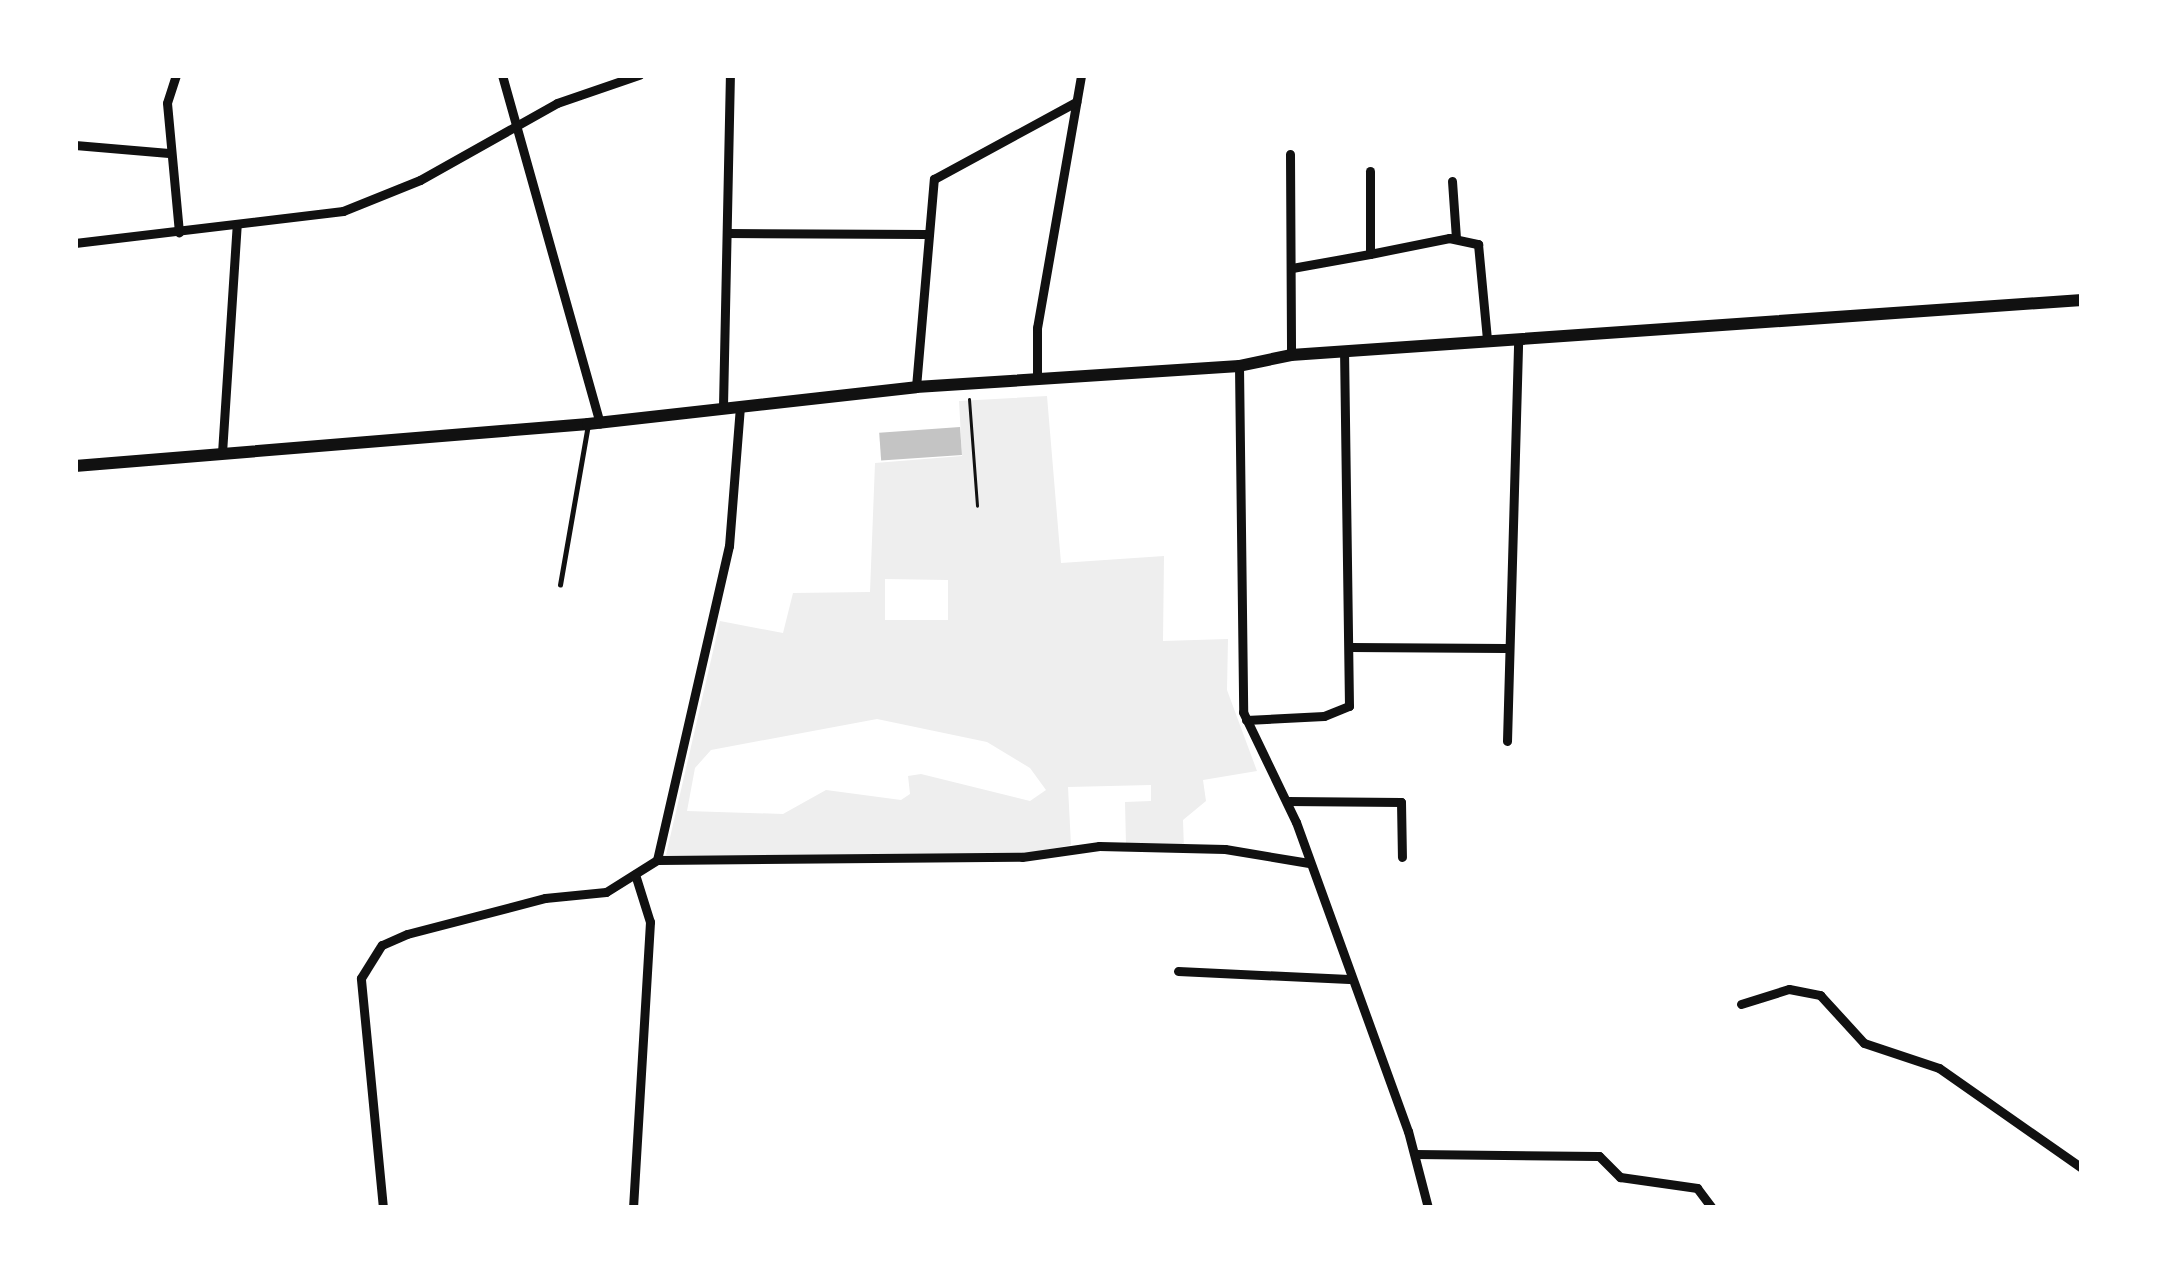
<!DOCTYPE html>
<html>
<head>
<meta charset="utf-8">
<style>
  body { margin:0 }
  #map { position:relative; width:2157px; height:1283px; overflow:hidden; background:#fff; font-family:Montserrat,sans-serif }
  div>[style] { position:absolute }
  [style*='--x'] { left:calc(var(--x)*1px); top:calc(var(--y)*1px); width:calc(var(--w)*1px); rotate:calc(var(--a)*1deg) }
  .green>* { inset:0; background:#eee }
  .building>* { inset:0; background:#c4c4c4; transform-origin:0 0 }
  .path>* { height:3px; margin:-1.5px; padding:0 1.5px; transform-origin:1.5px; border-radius:1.5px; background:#111 }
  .service>* { height:4.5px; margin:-2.25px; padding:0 2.25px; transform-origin:2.25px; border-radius:2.25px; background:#111 }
  .minor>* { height:9px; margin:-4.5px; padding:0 4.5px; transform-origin:4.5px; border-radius:4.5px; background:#111 }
  .secondary>* { height:12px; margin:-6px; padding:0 6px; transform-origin:6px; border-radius:6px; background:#111 }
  span { translate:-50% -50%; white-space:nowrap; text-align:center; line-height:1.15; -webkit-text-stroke:12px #fff; paint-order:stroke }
  .frame { position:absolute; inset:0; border:78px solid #fff; pointer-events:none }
</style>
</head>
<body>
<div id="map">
  <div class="green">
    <i style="clip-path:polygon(evenodd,1047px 396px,1061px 563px,1164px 556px,1163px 641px,1228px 639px,1227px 690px,1257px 771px,1203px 780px,1206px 801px,1183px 820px,1184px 850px,1126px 845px,1125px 802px,1151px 801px,1151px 785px,1068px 787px,1071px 845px,1020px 855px,666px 855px,720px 621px,783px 633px,793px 593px,870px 592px,875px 463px,962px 456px,959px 401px,1047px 396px,885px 579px,948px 580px,948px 620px,885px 620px,885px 579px,1047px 396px,877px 719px,987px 742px,1030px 768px,1046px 790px,1030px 801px,921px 774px,908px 776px,910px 794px,901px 800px,826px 790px,783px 814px,687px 811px,695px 768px,711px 750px,877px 719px)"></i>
  </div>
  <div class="building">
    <i style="left:960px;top:427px;width:28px;height:81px;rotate:86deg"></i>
  </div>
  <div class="path">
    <i style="--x:969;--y:399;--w:107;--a:85.7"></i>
  </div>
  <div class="service">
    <i style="--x:560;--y:585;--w:157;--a:-80.1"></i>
  </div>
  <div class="minor">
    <i style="--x:176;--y:75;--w:29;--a:108"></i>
    <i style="--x:167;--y:103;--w:130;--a:84.7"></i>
    <i style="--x:502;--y:75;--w:362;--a:74.3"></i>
    <i style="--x:75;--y:145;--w:94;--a:4.9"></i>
    <i style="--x:1290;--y:154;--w:201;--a:89.7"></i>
    <i style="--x:1452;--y:181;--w:57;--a:86"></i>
    <i style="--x:727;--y:233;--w:199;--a:0.3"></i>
    <i style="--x:75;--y:243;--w:270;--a:-6.8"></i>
    <i style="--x:343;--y:211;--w:83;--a:-21.9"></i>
    <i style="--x:420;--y:180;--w:157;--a:-29.3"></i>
    <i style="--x:557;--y:103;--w:87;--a:-18.9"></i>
    <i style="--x:1370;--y:254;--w:81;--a:-11.4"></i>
    <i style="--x:1449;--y:238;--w:30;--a:12"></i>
    <i style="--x:1478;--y:244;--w:96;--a:84.6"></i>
    <i style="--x:1292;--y:268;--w:79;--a:-10.2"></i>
    <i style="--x:1370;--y:254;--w:83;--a:-90"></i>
    <i style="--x:1239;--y:366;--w:346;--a:89.3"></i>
    <i style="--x:1243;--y:712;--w:122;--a:64.3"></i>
    <i style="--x:1296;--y:822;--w:329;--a:70.1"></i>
    <i style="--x:1408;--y:1131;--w:80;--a:75.4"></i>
    <i style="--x:1037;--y:379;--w:51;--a:-90"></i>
    <i style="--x:1037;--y:328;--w:257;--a:-80.1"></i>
    <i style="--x:916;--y:387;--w:209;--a:-85.1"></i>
    <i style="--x:934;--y:179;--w:162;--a:-28.5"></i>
    <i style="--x:723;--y:406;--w:331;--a:-88.8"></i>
    <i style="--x:222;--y:453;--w:229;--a:-86.3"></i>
    <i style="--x:1350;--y:647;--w:155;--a:0.4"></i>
    <i style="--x:1246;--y:720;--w:78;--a:-2.9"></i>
    <i style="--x:1324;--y:716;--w:27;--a:-22"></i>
    <i style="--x:1349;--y:706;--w:355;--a:-90.8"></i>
    <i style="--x:1507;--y:741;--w:402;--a:-88.4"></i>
    <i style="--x:1287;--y:801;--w:114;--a:0.5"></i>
    <i style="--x:1401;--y:802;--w:55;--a:89"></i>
    <i style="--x:657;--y:860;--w:322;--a:-77.1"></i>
    <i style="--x:729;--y:546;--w:140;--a:-85.5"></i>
    <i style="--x:1178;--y:971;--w:171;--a:2.7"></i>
    <i style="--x:1741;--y:1004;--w:50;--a:-17.4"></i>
    <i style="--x:1789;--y:989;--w:32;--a:11"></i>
    <i style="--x:1820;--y:995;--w:65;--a:47.5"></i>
    <i style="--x:1864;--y:1043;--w:79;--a:18.4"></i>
    <i style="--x:1939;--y:1068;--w:174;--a:35"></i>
    <i style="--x:1415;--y:1154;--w:184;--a:0.6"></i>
    <i style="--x:1599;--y:1156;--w:30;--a:45"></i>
    <i style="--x:1620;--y:1177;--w:78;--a:8.1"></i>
    <i style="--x:1697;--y:1188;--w:25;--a:53"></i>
    <i style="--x:383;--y:1208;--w:231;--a:-95.5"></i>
    <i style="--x:361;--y:978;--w:39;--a:-58"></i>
    <i style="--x:382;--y:945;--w:27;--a:-24"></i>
    <i style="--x:407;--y:934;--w:143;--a:-14.6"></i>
    <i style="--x:545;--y:898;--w:61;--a:-5.6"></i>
    <i style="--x:606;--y:892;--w:60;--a:-32.1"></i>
    <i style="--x:657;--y:860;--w:365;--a:-0.5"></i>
    <i style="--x:1022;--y:857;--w:78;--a:-8.1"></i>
    <i style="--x:1099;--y:846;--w:126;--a:1.4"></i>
    <i style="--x:1225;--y:849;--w:85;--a:9.5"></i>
    <i style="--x:633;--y:1208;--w:287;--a:-86.6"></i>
    <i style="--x:650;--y:922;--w:50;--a:-107.4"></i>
  </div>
  <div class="secondary">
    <i style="--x:75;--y:466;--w:515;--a:-4.68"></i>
    <i style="--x:588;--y:424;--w:330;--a:-6.4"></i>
    <i style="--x:916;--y:387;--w:324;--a:-3.7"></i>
    <i style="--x:1239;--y:366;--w:53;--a:-11.9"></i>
    <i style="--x:1291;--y:355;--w:793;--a:-3.98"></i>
  </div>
  <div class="frame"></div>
</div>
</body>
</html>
